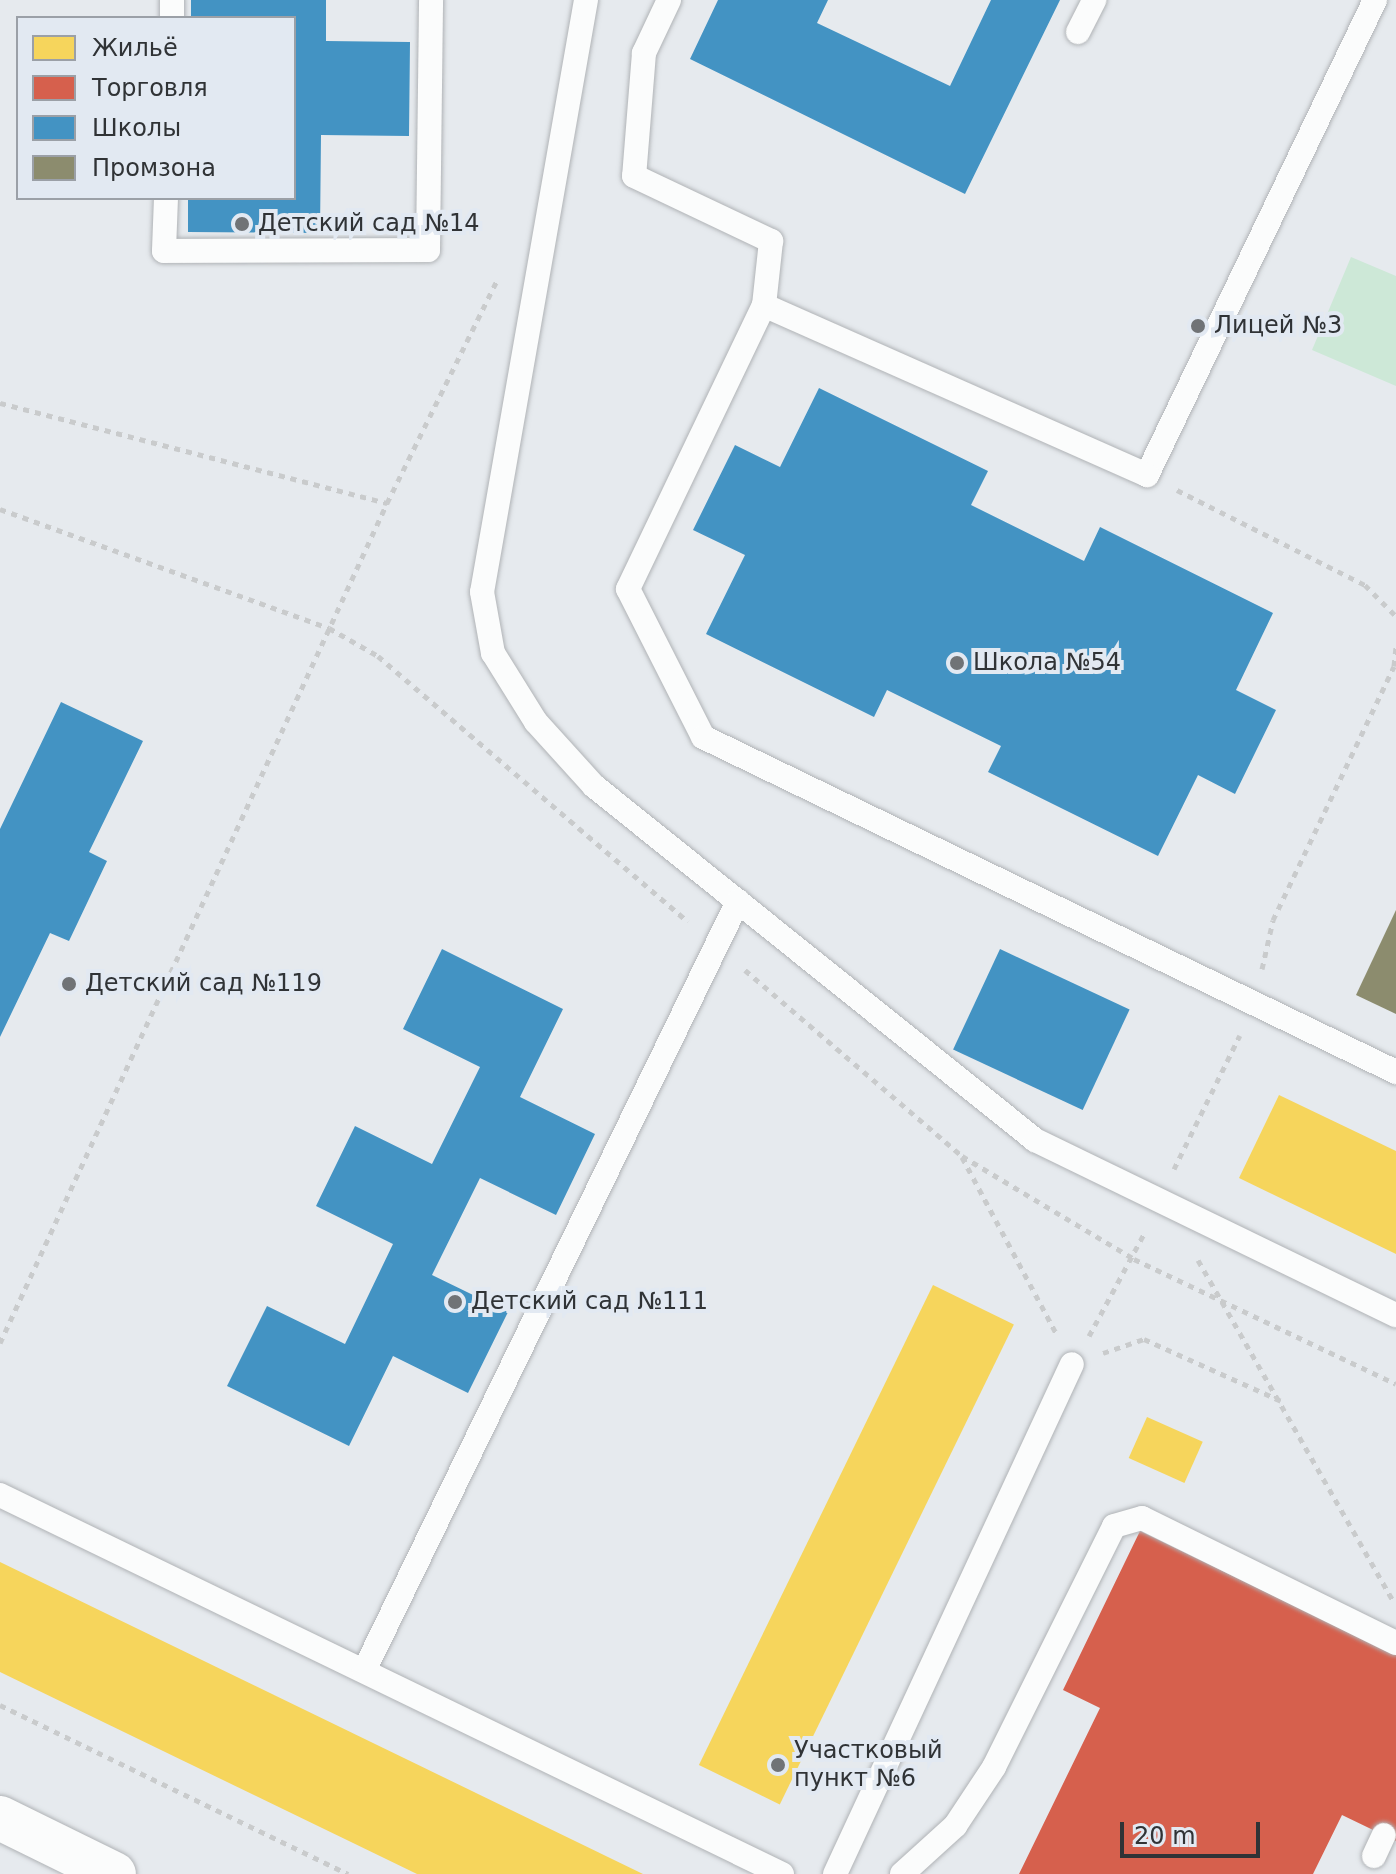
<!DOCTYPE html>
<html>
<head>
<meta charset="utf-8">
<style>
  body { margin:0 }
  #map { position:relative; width:1396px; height:1874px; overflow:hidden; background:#e6eaee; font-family:"DejaVu Sans",sans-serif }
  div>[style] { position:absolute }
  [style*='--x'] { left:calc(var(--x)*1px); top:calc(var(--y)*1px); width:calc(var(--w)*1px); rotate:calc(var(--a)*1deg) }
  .green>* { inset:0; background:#cde8d7 }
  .homes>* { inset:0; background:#f6d55c; transform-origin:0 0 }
  .shops>* { inset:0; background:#d6604d }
  .schools>* { inset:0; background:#4393c3; transform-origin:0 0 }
  .industry>* { inset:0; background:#8c8c6e }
  .path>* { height:5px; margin-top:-2.5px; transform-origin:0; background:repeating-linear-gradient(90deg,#c9cbcc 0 6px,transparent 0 12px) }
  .roads { filter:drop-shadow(0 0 2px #b0b3b6) drop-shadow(0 0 2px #b0b3b6) }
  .service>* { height:24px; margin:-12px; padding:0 12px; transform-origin:12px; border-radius:12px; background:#fbfcfc }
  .tertiary>* { height:44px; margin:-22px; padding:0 22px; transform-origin:22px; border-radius:22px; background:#fbfcfc }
  .dots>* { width:22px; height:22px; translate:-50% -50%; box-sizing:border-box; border:4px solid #e2e9f2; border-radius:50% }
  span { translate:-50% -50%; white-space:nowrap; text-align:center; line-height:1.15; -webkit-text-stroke:8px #e2e9f2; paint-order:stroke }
  .poi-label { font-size:24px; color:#303336 }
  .left { translate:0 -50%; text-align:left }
  .legend { position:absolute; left:16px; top:16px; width:280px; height:184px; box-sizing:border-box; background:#e2e9f2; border:2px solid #9ba0a7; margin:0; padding:10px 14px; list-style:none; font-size:24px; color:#303336 }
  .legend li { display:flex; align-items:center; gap:16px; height:40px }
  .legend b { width:40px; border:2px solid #9ba0a7 }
  .scale { position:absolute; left:1120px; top:1822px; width:140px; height:36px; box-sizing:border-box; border:4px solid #303336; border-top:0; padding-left:10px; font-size:24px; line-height:28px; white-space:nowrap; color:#303336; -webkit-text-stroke:6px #e2e9f2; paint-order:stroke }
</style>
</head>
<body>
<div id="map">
  <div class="green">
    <i style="clip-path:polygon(1351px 257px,1396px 276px,1396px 386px,1312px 350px)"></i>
  </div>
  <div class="homes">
    <i style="clip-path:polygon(1279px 1095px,1396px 1151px,1396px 1254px,1239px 1178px)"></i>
    <i style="left:933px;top:1285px;width:90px;height:534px;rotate:26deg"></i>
    <i style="left:1147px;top:1417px;width:61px;height:45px;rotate:24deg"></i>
    <i style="clip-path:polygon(0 1562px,643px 1874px,417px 1874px,0 1672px)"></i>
  </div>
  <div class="shops">
    <i style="clip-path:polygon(1140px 1531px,1396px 1655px,1396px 1841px,1342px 1815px,1313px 1874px,1019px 1874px,1100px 1708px,1063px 1690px)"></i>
  </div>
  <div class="schools">
    <i style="clip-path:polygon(191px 0,326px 0,326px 41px,410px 42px,409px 136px,321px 135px,320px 233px,188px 232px,188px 198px,294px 198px,294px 18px,191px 18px)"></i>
    <i style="clip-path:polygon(718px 0,828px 0,817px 23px,950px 86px,991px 0,1060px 0,965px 194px,690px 59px)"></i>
    <i style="clip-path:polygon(819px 388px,988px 471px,971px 505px,1084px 561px,1100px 527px,1273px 613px,1236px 690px,1276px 710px,1235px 794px,1198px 775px,1158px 856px,988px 772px,1001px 746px,887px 690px,874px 717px,706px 634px,745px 555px,693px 530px,735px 445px,780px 467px)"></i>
    <i style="clip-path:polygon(61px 702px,143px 741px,89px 852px,107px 861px,69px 941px,50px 933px,0 1037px,0 829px)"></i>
    <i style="clip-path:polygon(442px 949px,563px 1009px,520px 1097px,595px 1134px,556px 1215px,480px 1178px,432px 1275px,508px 1312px,468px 1393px,393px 1356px,349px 1446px,227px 1386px,267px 1306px,345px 1344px,393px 1244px,316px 1206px,355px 1126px,432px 1164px,480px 1067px,403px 1029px)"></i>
    <i style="left:1000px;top:949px;width:143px;height:111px;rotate:25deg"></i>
  </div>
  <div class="industry">
    <i style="clip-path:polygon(1396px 910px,1396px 1014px,1356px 995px)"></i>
  </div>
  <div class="path">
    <i style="--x:0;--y:403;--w:400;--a:14.5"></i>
    <i style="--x:1177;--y:490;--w:211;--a:26.8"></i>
    <i style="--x:1365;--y:585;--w:44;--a:45"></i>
    <i style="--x:0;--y:509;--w:350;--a:19.9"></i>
    <i style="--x:329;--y:628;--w:56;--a:29.7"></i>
    <i style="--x:378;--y:656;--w:408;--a:40.6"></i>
    <i style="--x:1262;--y:969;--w:50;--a:-77.3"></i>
    <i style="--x:1273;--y:920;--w:281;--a:-64.5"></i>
    <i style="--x:1394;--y:666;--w:19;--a:-84"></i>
    <i style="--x:745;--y:970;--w:286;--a:40.6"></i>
    <i style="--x:962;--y:1156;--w:200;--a:30.9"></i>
    <i style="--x:1134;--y:1259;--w:290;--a:25.5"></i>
    <i style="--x:962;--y:1157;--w:202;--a:61.9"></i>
    <i style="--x:1174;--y:1169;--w:149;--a:-63.8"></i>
    <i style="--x:1198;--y:1260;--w:394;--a:60.2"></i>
    <i style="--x:1089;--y:1336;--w:118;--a:-61.7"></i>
    <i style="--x:0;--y:1343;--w:925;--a:-65.26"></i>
    <i style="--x:387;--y:503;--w:251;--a:-63.7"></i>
    <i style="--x:1103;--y:1353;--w:43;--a:-18.9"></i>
    <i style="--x:1144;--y:1339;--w:150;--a:24.3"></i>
    <i style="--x:0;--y:1705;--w:387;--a:25.9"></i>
  </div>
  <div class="roads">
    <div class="service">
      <i style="--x:586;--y:0;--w:601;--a:99.96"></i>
      <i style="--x:482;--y:592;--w:62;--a:79.8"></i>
      <i style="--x:493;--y:653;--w:81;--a:58.1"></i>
      <i style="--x:536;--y:722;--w:86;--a:47.8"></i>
      <i style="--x:594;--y:786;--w:566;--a:38.75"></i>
      <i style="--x:1035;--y:1140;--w:401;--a:25.9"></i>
      <i style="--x:669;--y:0;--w:59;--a:115.3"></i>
      <i style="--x:644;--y:53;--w:123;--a:94.6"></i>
      <i style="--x:634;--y:176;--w:152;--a:25.4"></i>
      <i style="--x:771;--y:241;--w:64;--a:96.2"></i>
      <i style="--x:1375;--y:0;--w:527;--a:115.64"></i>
      <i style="--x:1147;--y:475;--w:419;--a:-156.1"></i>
      <i style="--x:764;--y:305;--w:315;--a:115.6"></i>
      <i style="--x:628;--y:589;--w:166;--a:63.1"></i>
      <i style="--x:703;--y:737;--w:770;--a:25.8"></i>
      <i style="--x:172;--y:18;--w:18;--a:-90"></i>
      <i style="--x:1078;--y:32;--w:36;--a:-63"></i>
      <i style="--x:166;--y:198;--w:53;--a:92.2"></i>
      <i style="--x:164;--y:251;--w:264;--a:-0.2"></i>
      <i style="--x:428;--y:250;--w:250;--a:-89.3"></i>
      <i style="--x:0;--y:1495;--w:869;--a:25.86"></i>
      <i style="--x:364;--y:1671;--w:856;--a:-64.09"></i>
      <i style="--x:1374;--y:1856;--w:23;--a:-65"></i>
      <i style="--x:835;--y:1874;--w:562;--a:-65.08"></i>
      <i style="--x:902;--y:1874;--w:72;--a:-42.2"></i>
      <i style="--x:955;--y:1826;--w:71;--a:-56.5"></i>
      <i style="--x:994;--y:1767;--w:269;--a:-63.5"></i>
      <i style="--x:1114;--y:1526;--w:29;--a:-16"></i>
      <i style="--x:1142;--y:1518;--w:283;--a:26.2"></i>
    </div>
    <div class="tertiary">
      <i style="--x:0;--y:1818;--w:127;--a:26.2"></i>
    </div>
  </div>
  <div class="dots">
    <i style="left:242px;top:224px;background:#707376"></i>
    <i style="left:1198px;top:326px;background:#707376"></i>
    <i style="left:957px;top:663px;background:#707376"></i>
    <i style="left:69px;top:984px;background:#707376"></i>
    <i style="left:455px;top:1302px;background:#707376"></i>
    <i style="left:778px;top:1765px;background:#707376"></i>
  </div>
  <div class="poi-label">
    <span class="left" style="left:258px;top:224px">Детский сад №14</span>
    <span class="left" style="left:1214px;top:326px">Лицей №3</span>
    <span class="left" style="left:973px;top:663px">Школа №54</span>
    <span class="left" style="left:85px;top:984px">Детский сад №119</span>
    <span class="left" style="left:471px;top:1302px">Детский сад №111</span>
    <span class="left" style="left:794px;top:1765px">Участковый<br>пункт №6</span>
  </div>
  <ul class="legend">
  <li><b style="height:22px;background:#f6d55c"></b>Жильё</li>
  <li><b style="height:22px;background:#d6604d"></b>Торговля</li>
  <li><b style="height:22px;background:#4393c3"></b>Школы</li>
  <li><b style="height:22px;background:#8c8c6e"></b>Промзона</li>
  </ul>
  <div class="scale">20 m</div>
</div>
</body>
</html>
